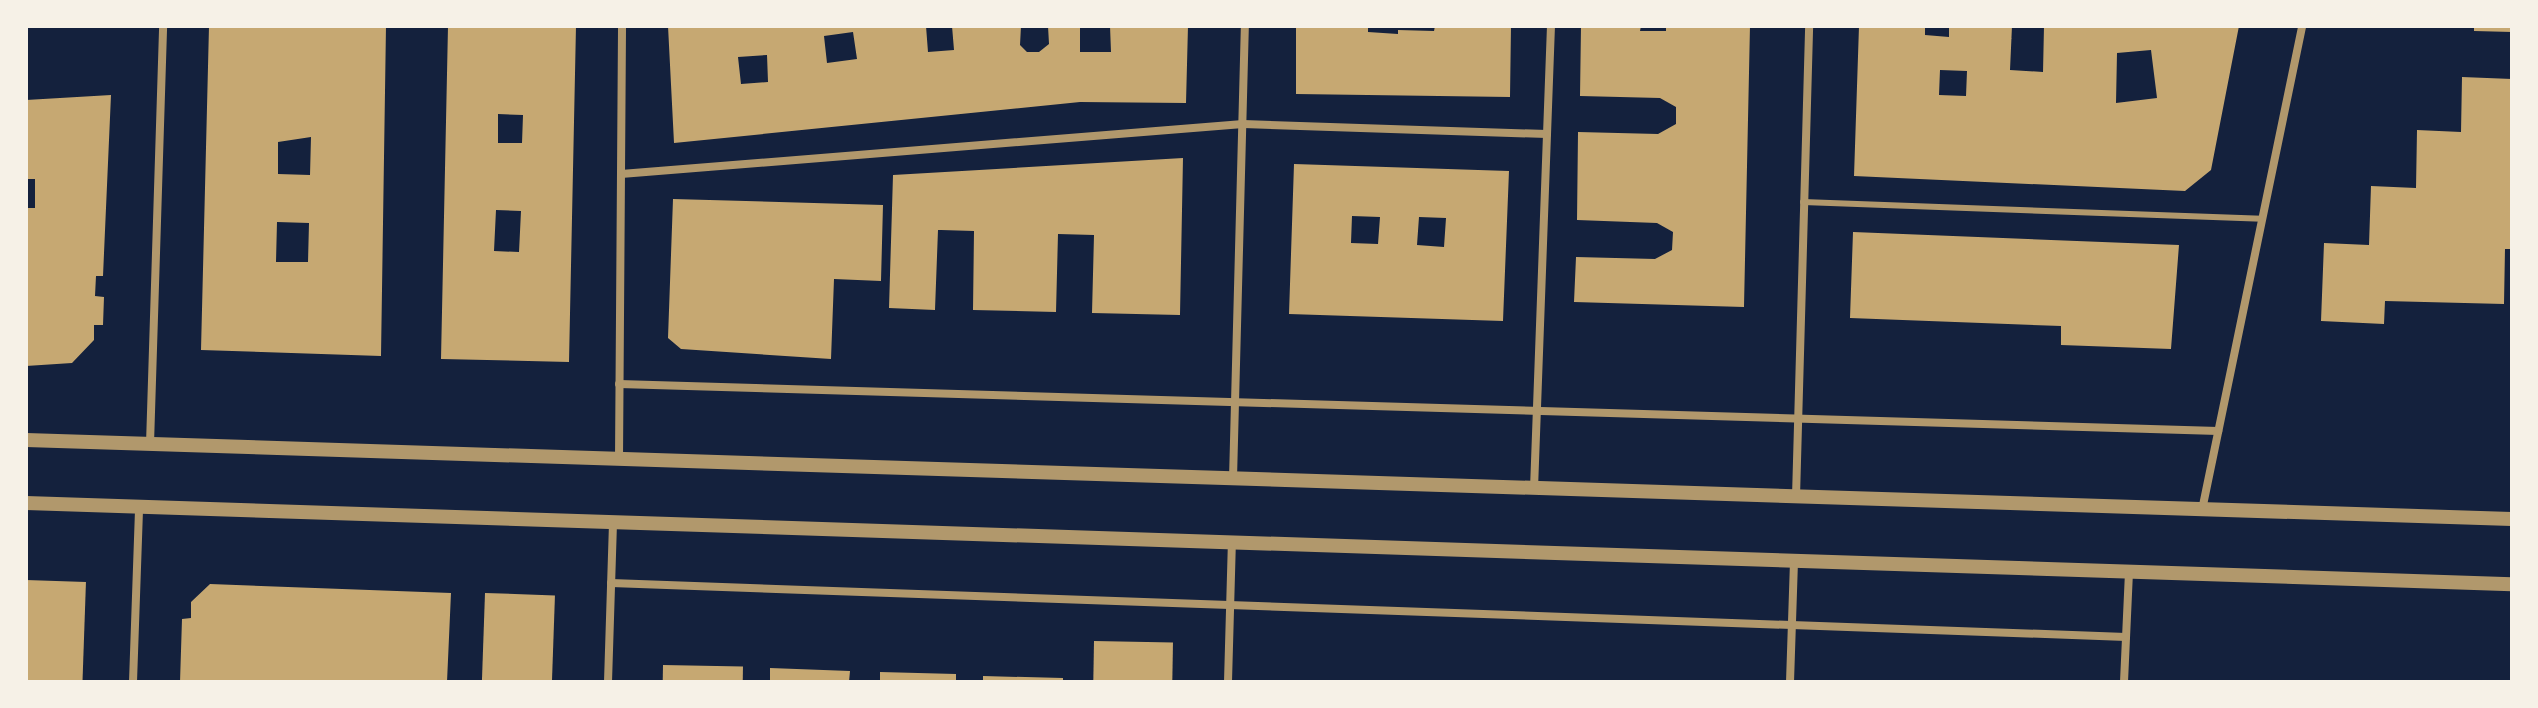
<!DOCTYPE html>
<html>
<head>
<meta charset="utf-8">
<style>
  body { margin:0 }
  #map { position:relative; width:2538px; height:708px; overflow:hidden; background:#14213d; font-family:Rubik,sans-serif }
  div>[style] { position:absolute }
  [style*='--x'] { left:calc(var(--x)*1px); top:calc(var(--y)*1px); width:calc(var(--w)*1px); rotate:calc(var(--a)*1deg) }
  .building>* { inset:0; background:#c6a872; transform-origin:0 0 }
  .service>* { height:6px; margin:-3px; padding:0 3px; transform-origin:3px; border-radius:3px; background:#b1986c }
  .minor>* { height:8px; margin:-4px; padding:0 4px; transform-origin:4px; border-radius:4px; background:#b1986c }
  .tertiary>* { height:14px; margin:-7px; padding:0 7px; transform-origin:7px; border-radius:7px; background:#b1986c }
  span { translate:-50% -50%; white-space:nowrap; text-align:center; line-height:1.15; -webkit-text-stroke:8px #f6f1e7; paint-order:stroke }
  .frame { position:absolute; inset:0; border:28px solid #f6f1e7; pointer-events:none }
</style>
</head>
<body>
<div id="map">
  <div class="building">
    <i style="clip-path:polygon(evenodd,209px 26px,386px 26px,381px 356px,201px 350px,209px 26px,311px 137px,310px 175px,278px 174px,278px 142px,311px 137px,209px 26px,277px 222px,309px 223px,308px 262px,276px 262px,277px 222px)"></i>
    <i style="clip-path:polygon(evenodd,448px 26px,576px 26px,569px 362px,441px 359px,448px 26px,498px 114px,523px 115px,522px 143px,498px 143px,498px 114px,448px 26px,496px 210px,521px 211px,519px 252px,494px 251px,496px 210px)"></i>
    <i style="clip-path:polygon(evenodd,668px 26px,926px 26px,928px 52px,954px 50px,952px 26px,1021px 26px,1020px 45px,1027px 52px,1039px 52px,1049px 44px,1048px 26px,1080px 26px,1080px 52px,1111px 52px,1110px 26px,1188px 26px,1186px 103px,1080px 102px,674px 143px,668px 26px,853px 32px,857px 59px,827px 63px,824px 36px,853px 32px,668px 26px,767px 55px,768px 82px,741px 84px,738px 57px,767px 55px)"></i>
    <i style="clip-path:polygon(1296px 26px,1368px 26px,1368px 32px,1398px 34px,1398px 30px,1434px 31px,1435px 26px,1511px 26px,1510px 97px,1296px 94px)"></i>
    <i style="clip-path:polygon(1581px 26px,1641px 26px,1640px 31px,1666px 31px,1666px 26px,1750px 26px,1744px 307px,1574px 302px,1576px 257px,1655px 259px,1672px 250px,1673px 232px,1657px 223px,1577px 220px,1578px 132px,1658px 134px,1676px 124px,1676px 107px,1660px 98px,1580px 96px)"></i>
    <i style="clip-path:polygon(evenodd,1859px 26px,1925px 26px,1925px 35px,1949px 37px,1949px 26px,2012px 26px,2010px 70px,2043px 72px,2044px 26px,2239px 26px,2211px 170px,2185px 191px,1854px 176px,1859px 26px,2151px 50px,2157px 98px,2116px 103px,2117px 53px,2151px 50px,1859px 26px,1940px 70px,1967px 71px,1966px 96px,1939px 95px,1940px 70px)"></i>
    <i style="clip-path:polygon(2474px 26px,2512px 26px,2512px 32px,2474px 31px)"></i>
    <i style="clip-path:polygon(2462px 77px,2512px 79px,2512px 249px,2505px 249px,2504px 304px,2385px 301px,2384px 324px,2321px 321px,2324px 243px,2369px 245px,2371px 186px,2416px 188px,2417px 130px,2461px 132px)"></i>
    <i style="clip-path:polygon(111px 95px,103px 276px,96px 276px,95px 296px,104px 297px,103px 325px,94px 325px,94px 340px,72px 363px,26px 366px,26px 208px,35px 208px,35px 179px,26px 179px,26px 100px)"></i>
    <i style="clip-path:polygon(1183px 158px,1180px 315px,1092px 313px,1094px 235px,1058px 234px,1056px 312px,973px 310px,974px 231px,941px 230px,938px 230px,935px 310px,889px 308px,893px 175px)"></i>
    <i style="clip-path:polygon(evenodd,1294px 164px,1509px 171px,1503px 321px,1289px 314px,1294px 164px,1352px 216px,1380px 217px,1378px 244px,1351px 243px,1352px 216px,1294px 164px,1419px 217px,1446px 218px,1444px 247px,1417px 245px,1419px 217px)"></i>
    <i style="clip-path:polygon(673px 199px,883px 205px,881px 281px,834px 279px,831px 359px,681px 349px,668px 338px)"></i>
    <i style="clip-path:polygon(1853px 232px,2179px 245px,2171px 349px,2061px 345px,2061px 326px,1850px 318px)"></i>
    <i style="left:26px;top:580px;width:60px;height:102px;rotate:2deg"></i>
    <i style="clip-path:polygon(210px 584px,451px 593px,447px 682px,180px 682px,182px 619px,191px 618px,191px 602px)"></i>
    <i style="left:485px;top:593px;width:70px;height:89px;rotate:2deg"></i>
    <i style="left:1094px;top:641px;width:79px;height:41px;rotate:1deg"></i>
    <i style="left:663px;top:665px;width:80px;height:17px;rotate:1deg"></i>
    <i style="clip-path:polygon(770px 668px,850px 671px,849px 682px,770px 682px)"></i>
    <i style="clip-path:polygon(880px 672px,956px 674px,956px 682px,880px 682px)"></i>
    <i style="clip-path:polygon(983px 676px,1063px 678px,1063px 682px,983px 682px)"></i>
  </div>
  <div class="service">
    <i style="--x:1803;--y:202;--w:459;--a:2.1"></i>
  </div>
  <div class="minor">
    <i style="--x:621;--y:174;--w:624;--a:-4.6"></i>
    <i style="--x:1243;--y:124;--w:304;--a:1.9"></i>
    <i style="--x:619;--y:384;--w:1600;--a:1.68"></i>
    <i style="--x:150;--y:444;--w:418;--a:-88.2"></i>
    <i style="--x:619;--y:459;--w:433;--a:-89.6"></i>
    <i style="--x:1233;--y:479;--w:453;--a:-88.5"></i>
    <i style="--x:1534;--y:489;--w:463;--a:-87.9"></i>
    <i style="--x:1796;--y:497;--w:471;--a:-88.4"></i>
    <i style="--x:2202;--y:510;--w:494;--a:-78.3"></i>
    <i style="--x:611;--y:583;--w:1516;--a:2.04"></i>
    <i style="--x:133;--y:682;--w:175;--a:-88"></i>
    <i style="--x:608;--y:682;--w:159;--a:-88.2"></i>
    <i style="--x:1228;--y:682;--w:140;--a:-88.4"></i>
    <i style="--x:1790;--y:682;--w:122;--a:-88.1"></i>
    <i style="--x:2124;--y:682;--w:111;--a:-87.4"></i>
  </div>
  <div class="tertiary">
    <i style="--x:26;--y:440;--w:2487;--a:1.82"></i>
    <i style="--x:26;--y:503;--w:2487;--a:1.87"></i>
  </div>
  <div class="frame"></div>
</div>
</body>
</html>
